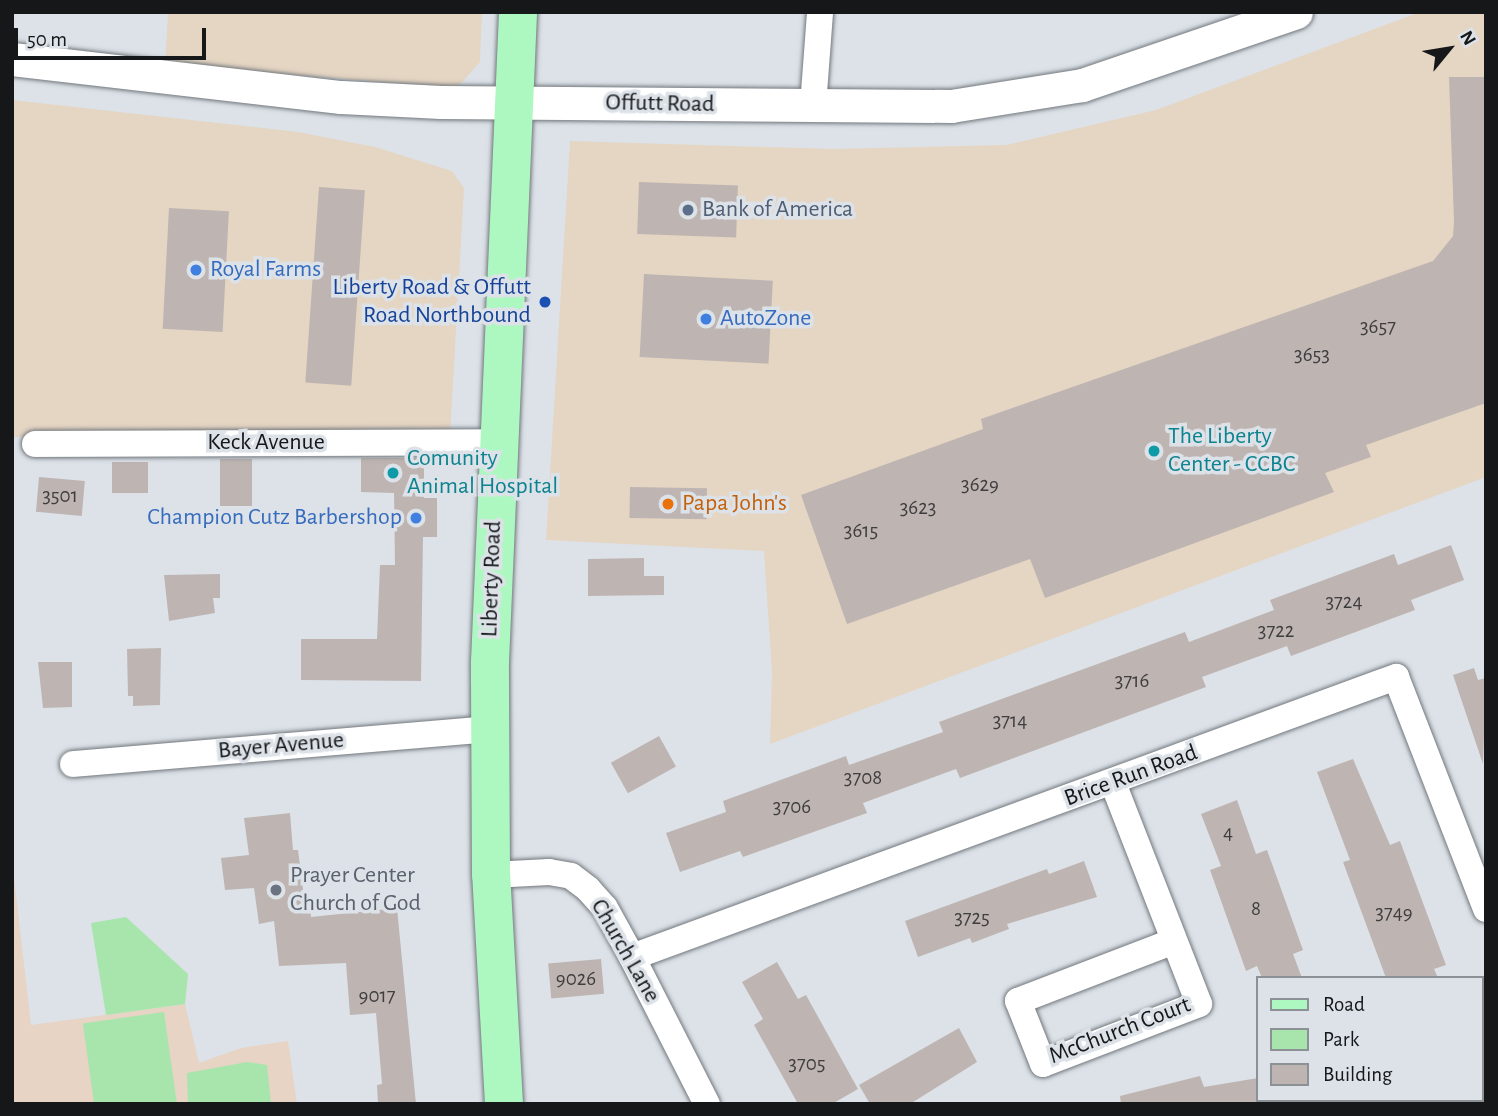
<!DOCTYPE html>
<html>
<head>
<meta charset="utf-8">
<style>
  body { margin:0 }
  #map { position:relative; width:1498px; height:1116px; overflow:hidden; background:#dce2e8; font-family:"Alegreya Sans",sans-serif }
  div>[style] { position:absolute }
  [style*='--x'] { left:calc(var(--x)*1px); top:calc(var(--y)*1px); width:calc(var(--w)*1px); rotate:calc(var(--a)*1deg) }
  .commercial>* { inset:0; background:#e5d5c3 }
  .education>* { inset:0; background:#e7d4c4 }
  .green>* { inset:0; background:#a8e5ac; transform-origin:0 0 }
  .building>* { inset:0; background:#beb5b2; transform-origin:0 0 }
  .roads { filter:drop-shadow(0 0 2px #72787d) drop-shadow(0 0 2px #72787d) }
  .minor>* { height:26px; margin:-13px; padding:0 13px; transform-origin:13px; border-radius:13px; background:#fff }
  .tertiary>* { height:33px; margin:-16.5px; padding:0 16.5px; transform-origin:16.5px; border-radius:16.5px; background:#fff }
  .primary>* { height:38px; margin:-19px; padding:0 19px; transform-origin:19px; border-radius:19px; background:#adf8c0 }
  .dots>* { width:19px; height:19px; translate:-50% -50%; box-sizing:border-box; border:4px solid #dce2e8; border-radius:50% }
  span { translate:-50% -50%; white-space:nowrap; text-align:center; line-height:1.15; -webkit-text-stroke:7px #dce2e8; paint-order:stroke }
  .number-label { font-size:21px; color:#3f3e3f }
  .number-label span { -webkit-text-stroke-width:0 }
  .street-label { font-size:24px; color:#151719 }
  .service-label { font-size:24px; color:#4e5e75 }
  .left { translate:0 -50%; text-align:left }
  .shop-label { font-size:24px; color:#366cbe }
  .right { translate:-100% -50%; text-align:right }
  .transit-label { font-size:24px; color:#164399 }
  .culture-label { font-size:24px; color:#0d838f }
  .food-label { font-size:24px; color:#c56008 }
  .worship-label { font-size:24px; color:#5b616d }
  .frame { position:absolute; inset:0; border:14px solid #151719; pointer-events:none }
  .legend { position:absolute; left:1256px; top:976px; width:228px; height:126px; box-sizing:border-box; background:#dce2e8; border:2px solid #8c9195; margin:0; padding:9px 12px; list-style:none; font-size:21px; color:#151719 }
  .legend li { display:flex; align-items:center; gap:14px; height:35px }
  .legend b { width:35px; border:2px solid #8c9195 }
  .north { position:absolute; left:1414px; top:14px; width:70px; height:70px; -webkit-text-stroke:5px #dce2e8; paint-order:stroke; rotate:60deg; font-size:19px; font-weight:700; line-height:28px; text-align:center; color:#151719 }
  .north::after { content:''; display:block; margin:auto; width:24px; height:32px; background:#151719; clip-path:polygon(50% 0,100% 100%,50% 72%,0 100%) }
  .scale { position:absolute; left:14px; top:28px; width:192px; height:32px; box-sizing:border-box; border:4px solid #151719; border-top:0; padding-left:9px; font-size:21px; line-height:24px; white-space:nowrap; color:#151719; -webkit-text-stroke:5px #dce2e8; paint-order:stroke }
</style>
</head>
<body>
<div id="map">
  <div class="commercial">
    <i style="clip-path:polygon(168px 12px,482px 12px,480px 62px,457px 88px,165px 65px)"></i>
    <i style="clip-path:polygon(1420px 12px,1486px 12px,1486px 477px,770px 744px,772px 672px,764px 551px,546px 540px,570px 141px,833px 149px,1006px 145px,1156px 110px)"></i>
    <i style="clip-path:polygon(12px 100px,298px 132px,375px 147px,452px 171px,464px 188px,450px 437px,12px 437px)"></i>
  </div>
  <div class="education">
    <i style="clip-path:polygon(12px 859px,31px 1025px,185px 1004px,199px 1063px,241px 1048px,288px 1041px,297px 1104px,12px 1104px)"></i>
  </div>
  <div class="green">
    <i style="clip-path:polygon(126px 917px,188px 974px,185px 1004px,106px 1015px,91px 923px)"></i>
    <i style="left:164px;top:1012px;width:93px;height:82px;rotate:82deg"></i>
    <i style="clip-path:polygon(247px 1062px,267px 1065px,271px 1104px,188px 1104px,187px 1073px)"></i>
  </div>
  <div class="building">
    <i style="clip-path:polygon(1449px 77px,1486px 77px,1486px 403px,1366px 445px,1371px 457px,1325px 473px,1334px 492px,1045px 598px,1030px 559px,847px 624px,801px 495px,983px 429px,981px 419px,1433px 261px,1453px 236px,1454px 222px)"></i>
    <i style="left:639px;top:182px;width:99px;height:52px;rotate:2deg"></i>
    <i style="left:319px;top:187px;width:46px;height:196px;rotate:4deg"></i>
    <i style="left:169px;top:208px;width:60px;height:121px;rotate:3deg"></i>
    <i style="left:644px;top:274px;width:129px;height:83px;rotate:3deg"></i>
    <i style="clip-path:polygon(361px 458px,424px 458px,424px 498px,437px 498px,437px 537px,423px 537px,421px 681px,301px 680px,301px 639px,377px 639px,380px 565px,395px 565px,394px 493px,361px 492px)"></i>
    <i style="left:220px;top:459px;width:32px;height:47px"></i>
    <i style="left:112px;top:462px;width:36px;height:31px"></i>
    <i style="left:39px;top:477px;width:46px;height:35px;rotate:5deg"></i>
    <i style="left:630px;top:487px;width:77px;height:31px;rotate:1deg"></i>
    <i style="clip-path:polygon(1451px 545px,1464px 580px,1411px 600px,1415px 610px,1291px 656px,1287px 646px,1202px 677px,1206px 687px,960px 778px,956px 769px,863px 803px,867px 813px,743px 857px,740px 851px,680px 872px,666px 833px,726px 812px,723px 801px,846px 756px,849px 765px,943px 732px,939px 722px,1185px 632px,1189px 642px,1274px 610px,1270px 600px,1394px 554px,1398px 565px)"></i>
    <i style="clip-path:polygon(644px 558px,644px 576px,664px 576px,664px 595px,588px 596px,588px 559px)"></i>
    <i style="clip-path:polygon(220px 574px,220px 598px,213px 598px,215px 613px,169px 621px,164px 575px)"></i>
    <i style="clip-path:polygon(161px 648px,160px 705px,133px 706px,133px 696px,128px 696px,127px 649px)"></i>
    <i style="clip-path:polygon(38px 662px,72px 662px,72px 707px,43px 708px)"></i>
    <i style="clip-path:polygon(1474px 668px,1478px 680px,1486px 678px,1483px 764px,1453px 675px)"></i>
    <i style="left:659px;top:736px;width:35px;height:55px;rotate:61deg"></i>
    <i style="clip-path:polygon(1353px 759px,1390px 845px,1400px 841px,1446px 965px,1434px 969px,1438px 978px,1386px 978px,1343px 862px,1350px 860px,1317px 772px)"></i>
    <i style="clip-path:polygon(1237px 800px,1256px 854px,1267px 850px,1303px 950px,1293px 954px,1302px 978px,1262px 978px,1257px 966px,1246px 971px,1210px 870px,1221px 866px,1201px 814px)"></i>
    <i style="clip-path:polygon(290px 813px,293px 850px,298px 850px,305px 905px,310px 904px,311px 917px,397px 908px,416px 1104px,378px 1104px,377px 1085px,382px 1084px,376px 1013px,350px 1015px,346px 963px,279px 966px,274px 921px,259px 924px,254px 888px,225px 890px,221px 858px,249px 855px,244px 818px)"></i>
    <i style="clip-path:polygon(1084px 861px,1097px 897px,1007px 924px,1009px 929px,972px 943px,970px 938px,918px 957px,905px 921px,1047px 869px,1049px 874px)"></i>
    <i style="left:601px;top:959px;width:35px;height:53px;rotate:85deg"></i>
    <i style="clip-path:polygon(777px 962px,798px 999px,806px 995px,858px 1089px,832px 1104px,798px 1104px,754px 1025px,763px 1019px,742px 982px)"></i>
    <i style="clip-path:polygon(959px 1028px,977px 1062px,910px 1104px,870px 1104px,859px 1085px)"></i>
    <i style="clip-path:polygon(1200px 1076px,1204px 1087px,1258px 1078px,1258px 1104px,1121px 1104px,1120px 1096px)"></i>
  </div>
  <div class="roads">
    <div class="minor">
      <i style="--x:813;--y:106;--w:94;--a:-85.7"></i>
      <i style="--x:35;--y:444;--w:462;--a:-0.2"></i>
      <i style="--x:73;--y:764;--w:418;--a:-4.8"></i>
      <i style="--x:1113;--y:783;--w:237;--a:68.7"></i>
      <i style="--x:1199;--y:1004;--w:167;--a:159"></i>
      <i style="--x:1043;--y:1064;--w:68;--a:-111.6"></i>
      <i style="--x:1018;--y:1001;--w:167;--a:-21"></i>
      <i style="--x:491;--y:875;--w:58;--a:-3"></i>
      <i style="--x:549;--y:872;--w:22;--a:10"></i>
      <i style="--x:571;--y:876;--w:21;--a:37"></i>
      <i style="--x:588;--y:889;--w:25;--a:48"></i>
      <i style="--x:605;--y:908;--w:56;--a:61.1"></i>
      <i style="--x:632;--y:957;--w:165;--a:63"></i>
      <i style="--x:632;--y:957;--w:814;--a:-20.13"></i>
      <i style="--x:1396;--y:677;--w:249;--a:68.8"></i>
    </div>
    <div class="tertiary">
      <i style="--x:12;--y:59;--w:331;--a:6.6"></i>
      <i style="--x:341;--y:97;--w:100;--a:2.9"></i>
      <i style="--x:441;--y:102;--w:510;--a:0.45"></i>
      <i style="--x:951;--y:106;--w:133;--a:-9.1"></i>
      <i style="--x:1082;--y:85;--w:226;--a:-18.8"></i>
    </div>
    <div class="primary">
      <i style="--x:504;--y:1104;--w:229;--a:-93.2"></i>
      <i style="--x:491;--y:875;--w:213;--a:-90.3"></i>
      <i style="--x:490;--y:662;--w:651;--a:-87.53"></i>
    </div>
  </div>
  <div class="dots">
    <i style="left:688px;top:210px;background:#5c6f8a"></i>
    <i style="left:196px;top:270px;background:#3f7fe0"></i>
    <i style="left:545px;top:302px;background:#1a4fb4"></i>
    <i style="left:706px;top:319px;background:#3f7fe0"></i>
    <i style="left:1154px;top:451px;background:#0f9aa8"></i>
    <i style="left:393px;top:473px;background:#0f9aa8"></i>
    <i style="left:668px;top:504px;background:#e8710a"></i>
    <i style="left:416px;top:518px;background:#3f7fe0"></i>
    <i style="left:276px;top:890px;background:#6b7280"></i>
  </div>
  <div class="number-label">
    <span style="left:1378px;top:327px">3657</span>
    <span style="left:1312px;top:355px">3653</span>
    <span style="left:980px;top:485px">3629</span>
    <span style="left:60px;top:496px">3501</span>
    <span style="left:918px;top:508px">3623</span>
    <span style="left:861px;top:531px">3615</span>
    <span style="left:1344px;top:602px">3724</span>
    <span style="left:1276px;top:631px">3722</span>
    <span style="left:1132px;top:681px">3716</span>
    <span style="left:1010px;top:721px">3714</span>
    <span style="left:863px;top:778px">3708</span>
    <span style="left:792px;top:807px">3706</span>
    <span style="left:1228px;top:833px">4</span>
    <span style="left:1256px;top:909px">8</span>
    <span style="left:1394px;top:913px">3749</span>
    <span style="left:972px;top:918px">3725</span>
    <span style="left:576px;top:979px">9026</span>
    <span style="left:377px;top:996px">9017</span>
    <span style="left:807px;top:1064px">3705</span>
  </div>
  <div class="street-label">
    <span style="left:660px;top:104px;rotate:1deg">Offutt Road</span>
    <span style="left:266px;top:443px">Keck Avenue</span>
    <span style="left:492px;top:579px;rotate:-88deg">Liberty Road</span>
    <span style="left:281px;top:746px;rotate:-5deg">Bayer Avenue</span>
    <span style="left:1131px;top:776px;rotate:-20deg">Brice Run Road</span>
    <span style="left:625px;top:951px;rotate:60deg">Church Lane</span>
    <span style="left:1120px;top:1031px;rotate:-21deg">McChurch Court</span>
  </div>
  <div class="service-label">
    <span class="left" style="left:702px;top:210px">Bank of America</span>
  </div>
  <div class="shop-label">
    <span class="left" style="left:210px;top:270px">Royal Farms</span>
    <span class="left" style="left:720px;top:319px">AutoZone</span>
    <span class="right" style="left:402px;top:518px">Champion Cutz Barbershop</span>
  </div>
  <div class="transit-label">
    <span class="right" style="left:531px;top:302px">Liberty Road &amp; Offutt<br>Road Northbound</span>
  </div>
  <div class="culture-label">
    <span class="left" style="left:1168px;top:451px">The Liberty<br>Center - CCBC</span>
    <span class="left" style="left:407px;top:473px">Comunity<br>Animal Hospital</span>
  </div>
  <div class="food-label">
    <span class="left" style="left:682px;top:504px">Papa John's</span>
  </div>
  <div class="worship-label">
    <span class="left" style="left:290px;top:890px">Prayer Center<br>Church of God</span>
  </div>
  <div class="frame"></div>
  <ul class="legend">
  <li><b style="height:9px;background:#adf8c0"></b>Road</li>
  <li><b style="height:19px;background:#a8e5ac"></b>Park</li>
  <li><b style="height:19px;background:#beb5b2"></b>Building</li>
  </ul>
  <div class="north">N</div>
  <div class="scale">50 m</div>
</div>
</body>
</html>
